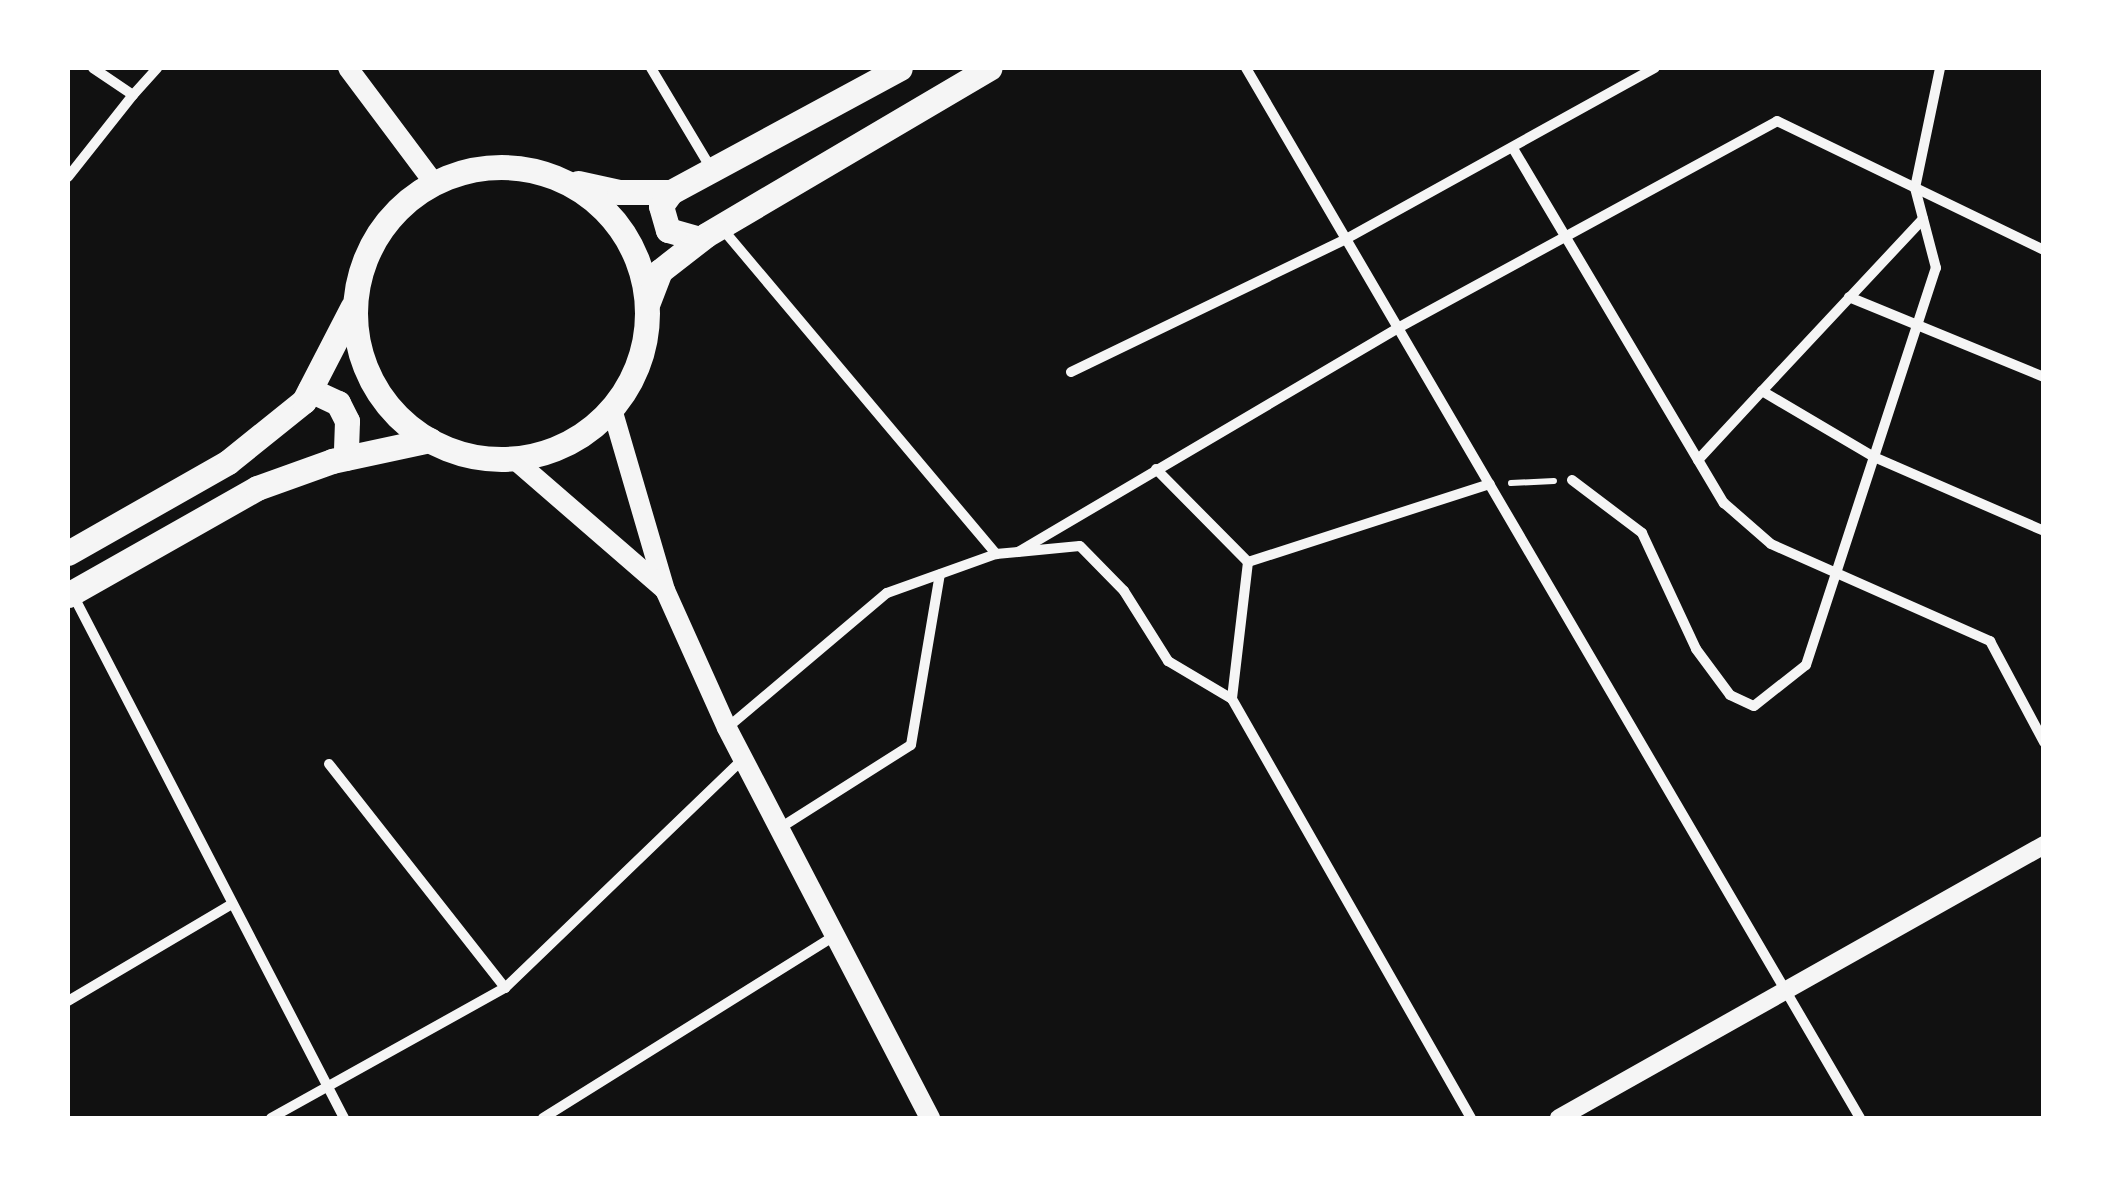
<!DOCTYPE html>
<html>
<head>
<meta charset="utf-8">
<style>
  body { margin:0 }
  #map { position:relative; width:2111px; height:1186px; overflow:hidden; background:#111; font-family:Bitter,serif }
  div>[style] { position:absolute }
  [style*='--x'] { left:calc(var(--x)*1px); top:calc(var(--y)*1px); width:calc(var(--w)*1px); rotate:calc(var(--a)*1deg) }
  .path>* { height:6px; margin:-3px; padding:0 3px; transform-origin:3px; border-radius:3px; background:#f5f5f5 }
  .minor>* { height:10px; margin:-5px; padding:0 5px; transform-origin:5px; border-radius:5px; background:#f5f5f5 }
  .tertiary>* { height:18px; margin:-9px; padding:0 9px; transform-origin:9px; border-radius:9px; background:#f5f5f5 }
  .secondary>* { height:20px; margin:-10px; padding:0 10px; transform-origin:10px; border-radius:10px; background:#f5f5f5 }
  .primary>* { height:25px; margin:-12.5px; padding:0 12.5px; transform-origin:12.5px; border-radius:12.5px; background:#f5f5f5 }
  .primary>.ring { margin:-12.5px; padding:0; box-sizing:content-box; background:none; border:25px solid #f5f5f5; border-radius:50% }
  span { translate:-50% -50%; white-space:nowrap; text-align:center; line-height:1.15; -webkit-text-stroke:8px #fff; paint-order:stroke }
  .frame { position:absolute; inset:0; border:70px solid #fff; pointer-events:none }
</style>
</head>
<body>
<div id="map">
  <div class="path">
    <i style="--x:1511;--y:483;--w:43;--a:-2.7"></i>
  </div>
  <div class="minor">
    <i style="--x:93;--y:68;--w:48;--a:34"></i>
    <i style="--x:133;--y:95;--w:36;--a:-48"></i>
    <i style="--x:651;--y:68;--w:119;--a:59.1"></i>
    <i style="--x:1246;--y:68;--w:1216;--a:59.68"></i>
    <i style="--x:1514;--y:150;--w:411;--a:59.3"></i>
    <i style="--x:1724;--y:503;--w:62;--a:41.1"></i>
    <i style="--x:1771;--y:544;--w:240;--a:23.9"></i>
    <i style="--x:1990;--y:641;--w:115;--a:61.9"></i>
    <i style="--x:68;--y:177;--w:105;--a:-51.6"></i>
    <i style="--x:1923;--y:219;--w:236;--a:133.1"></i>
    <i style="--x:1762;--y:391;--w:130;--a:30.5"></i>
    <i style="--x:1874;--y:457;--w:185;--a:23.5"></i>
    <i style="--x:720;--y:226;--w:429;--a:49.9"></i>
    <i style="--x:1849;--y:297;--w:211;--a:22.3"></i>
    <i style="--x:1071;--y:372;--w:305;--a:-25.8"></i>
    <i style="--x:1346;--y:239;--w:353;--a:-29"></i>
    <i style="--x:1698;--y:460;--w:94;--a:-47.2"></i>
    <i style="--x:1156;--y:469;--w:131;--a:45.3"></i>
    <i style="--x:1248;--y:562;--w:138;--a:96.7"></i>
    <i style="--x:1572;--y:480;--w:88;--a:37.1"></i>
    <i style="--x:1642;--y:533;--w:128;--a:65"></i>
    <i style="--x:1696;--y:649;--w:57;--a:53.5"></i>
    <i style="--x:1730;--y:695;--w:26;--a:25"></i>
    <i style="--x:1754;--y:706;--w:66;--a:-38.3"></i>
    <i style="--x:1806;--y:665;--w:418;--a:-71.9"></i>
    <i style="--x:1936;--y:268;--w:83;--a:-104.7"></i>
    <i style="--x:1915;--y:188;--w:123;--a:-78.2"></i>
    <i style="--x:1018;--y:552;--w:441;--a:-30.5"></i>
    <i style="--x:1398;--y:328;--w:432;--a:-28.6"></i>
    <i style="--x:1777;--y:121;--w:297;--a:25.8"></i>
    <i style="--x:1248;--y:562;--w:254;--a:-17.9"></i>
    <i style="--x:72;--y:593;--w:591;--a:62.61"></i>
    <i style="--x:727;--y:728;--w:209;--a:-40.2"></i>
    <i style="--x:887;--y:593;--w:116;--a:-19.7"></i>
    <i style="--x:996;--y:554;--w:84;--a:-5.4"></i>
    <i style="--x:1080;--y:546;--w:63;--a:45.6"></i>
    <i style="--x:1124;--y:591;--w:83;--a:57.8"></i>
    <i style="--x:1168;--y:661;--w:74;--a:30.7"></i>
    <i style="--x:1232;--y:699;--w:482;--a:60.3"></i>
    <i style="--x:329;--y:764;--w:285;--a:51.8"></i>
    <i style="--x:505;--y:988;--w:330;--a:-43.9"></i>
    <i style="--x:780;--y:828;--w:155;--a:-32.4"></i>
    <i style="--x:911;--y:745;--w:173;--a:-80.4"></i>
    <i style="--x:68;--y:1001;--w:191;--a:-30.6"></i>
    <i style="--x:271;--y:1118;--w:268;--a:-29.1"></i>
    <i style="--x:543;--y:1118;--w:343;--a:-32"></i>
  </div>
  <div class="tertiary">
    <i style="--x:1559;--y:1118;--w:557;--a:-29.37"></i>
  </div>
  <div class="secondary">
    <i style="--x:348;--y:68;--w:144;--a:53.2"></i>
    <i style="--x:612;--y:409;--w:189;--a:73.7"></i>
    <i style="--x:665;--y:590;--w:151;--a:65.8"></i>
    <i style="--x:727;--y:728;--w:440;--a:62.5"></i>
    <i style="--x:514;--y:459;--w:198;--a:40.9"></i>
  </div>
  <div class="primary">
    <i class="ring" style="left:355px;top:167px;width:267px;height:267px"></i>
    <i style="--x:578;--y:183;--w:42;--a:12.4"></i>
    <i style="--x:619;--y:192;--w:52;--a:0"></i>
    <i style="--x:671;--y:192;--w:260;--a:-28.4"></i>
    <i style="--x:671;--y:192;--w:17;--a:126"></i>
    <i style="--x:661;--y:206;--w:25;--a:74"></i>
    <i style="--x:668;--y:230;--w:33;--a:16"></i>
    <i style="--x:648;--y:302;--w:33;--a:-69"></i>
    <i style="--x:660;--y:271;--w:58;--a:-38"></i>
    <i style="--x:706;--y:235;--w:329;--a:-30.5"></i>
    <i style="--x:310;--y:390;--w:31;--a:25"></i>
    <i style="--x:338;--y:403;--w:20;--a:63"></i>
    <i style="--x:347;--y:421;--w:37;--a:92"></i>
    <i style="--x:68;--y:553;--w:184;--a:-29.6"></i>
    <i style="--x:228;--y:462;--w:97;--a:-38.8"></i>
    <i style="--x:304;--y:401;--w:105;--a:-62.7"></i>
    <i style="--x:68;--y:595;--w:217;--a:-29.5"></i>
    <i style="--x:257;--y:488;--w:80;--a:-19.8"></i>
    <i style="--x:332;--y:461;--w:100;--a:-12.1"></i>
  </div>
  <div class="frame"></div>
</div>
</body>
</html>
